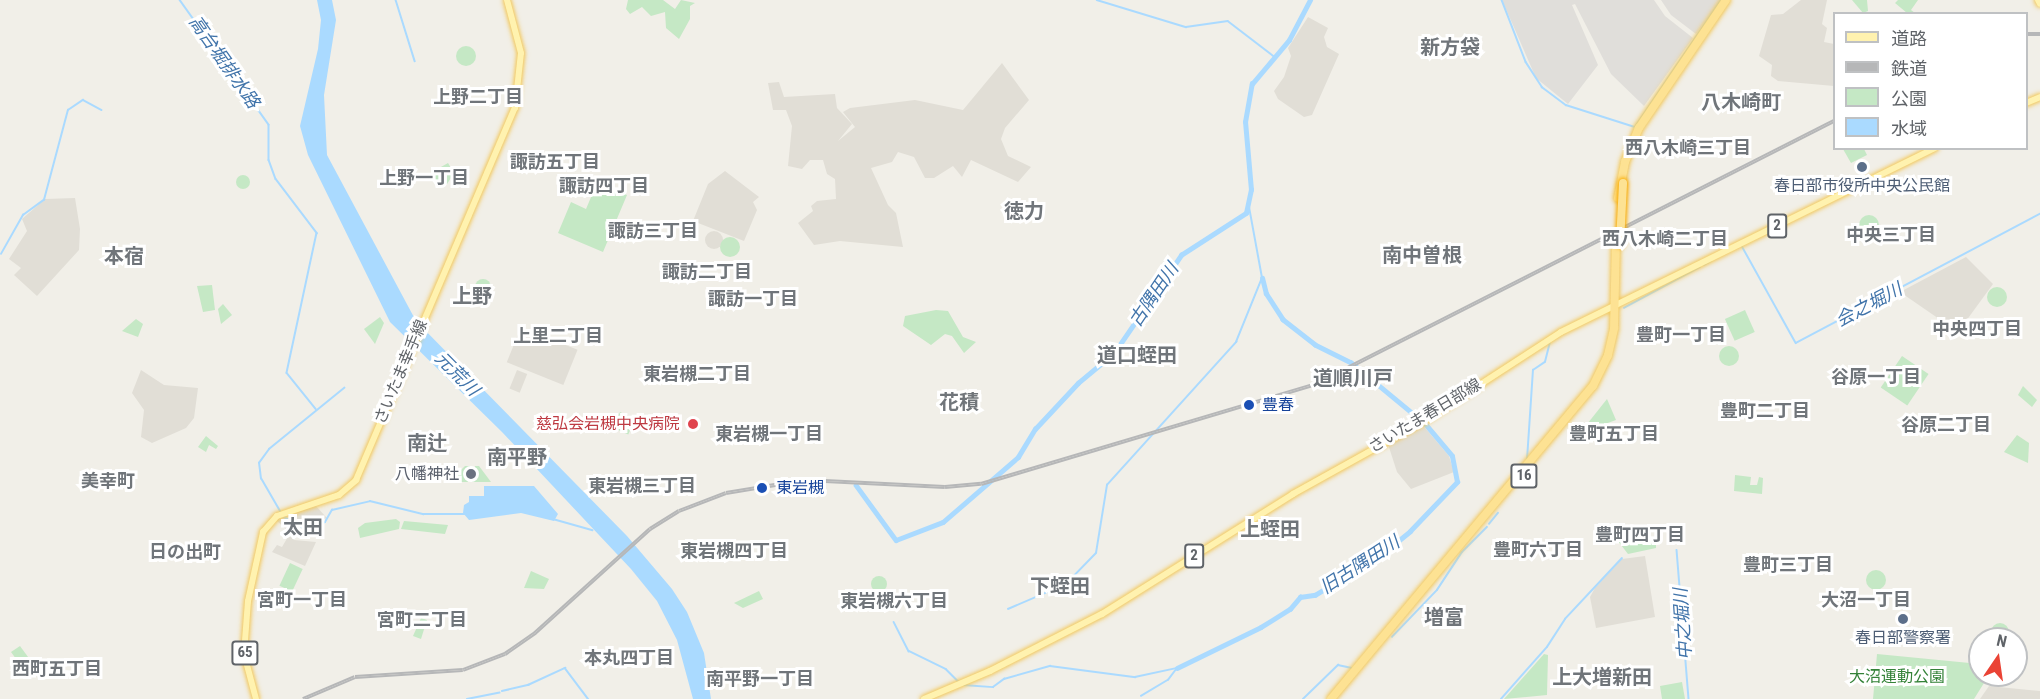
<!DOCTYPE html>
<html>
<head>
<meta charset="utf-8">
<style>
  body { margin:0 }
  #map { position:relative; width:2040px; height:699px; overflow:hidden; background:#f1efe8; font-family:"Roboto Condensed","Noto Sans JP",sans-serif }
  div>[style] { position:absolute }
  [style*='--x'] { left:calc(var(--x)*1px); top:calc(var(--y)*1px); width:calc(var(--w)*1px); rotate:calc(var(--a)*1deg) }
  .industrial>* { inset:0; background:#e0deda }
  .education>* { inset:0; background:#e1ded6; transform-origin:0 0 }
  .round { border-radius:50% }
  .green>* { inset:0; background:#c5e8c5; transform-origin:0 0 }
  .water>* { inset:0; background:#aadaff }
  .stream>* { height:1.5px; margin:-0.75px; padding:0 0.75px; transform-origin:0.75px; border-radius:0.75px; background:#aadaff }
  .river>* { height:4.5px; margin:-2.25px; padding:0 2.25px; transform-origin:2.25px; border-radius:2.25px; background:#aadaff }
  .roads { filter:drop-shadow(0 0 2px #f2c960) drop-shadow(0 0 2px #f2c960) }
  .major>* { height:6px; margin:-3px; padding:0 3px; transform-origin:3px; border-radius:3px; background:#fff2af }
  .highway>* { height:8px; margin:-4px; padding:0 4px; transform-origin:4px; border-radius:4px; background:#fde293 }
  .rail>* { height:4px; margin-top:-2px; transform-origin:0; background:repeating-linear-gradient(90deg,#fff 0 4.5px,#b6b7b8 0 9px); box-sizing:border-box; border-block:2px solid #b6b7b8 }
  .bridges { filter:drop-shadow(0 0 2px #f9ab00) drop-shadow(0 0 2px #f9ab00) }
  .highway-bridge>* { height:8px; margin:-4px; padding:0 4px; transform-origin:4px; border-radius:4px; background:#fde293 }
  .dots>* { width:16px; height:16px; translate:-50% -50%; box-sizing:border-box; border:3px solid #fff; border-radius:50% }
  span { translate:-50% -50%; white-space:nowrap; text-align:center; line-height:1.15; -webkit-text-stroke:6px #fff; paint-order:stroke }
  .shield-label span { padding:2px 4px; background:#fff; border:2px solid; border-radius:4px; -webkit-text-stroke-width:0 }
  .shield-label { font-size:15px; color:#5f6368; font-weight:700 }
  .service-label { font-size:16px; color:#4e5e75 }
  .street-label { font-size:16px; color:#5f6368 }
  .transit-label { font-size:16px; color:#164399 }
  .left { translate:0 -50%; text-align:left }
  .health-label { font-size:16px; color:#be3a42 }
  .right { translate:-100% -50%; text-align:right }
  .worship-label { font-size:16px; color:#5b616d }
  .park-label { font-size:16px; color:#348238 }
  .water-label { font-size:18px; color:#4174aa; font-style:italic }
  .neighbourhood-label { font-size:18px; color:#70757a; font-weight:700 }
  .quarter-label { font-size:20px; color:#70757a; font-weight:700 }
  .legend { position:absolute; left:1833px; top:12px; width:195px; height:138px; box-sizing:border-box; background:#fff; border:2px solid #bfc1c3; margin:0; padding:8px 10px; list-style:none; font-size:18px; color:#5f6368 }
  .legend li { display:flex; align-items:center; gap:12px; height:30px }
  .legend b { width:30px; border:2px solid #bfc1c3 }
  .north { position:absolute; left:1968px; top:627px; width:60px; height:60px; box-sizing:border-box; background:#fff; border:2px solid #bfc1c3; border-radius:50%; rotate:13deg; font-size:16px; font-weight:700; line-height:24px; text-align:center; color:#5f6368 }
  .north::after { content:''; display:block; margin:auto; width:21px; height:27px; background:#ea4335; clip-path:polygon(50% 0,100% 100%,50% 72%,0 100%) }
</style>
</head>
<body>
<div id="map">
  <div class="industrial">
    <i style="clip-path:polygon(1502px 0,1654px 0,1665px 16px,1693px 38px,1644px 106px,1611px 74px,1575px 4px,1572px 5px,1598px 65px,1568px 104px,1536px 78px)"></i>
    <i style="clip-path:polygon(1661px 0,1721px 0,1696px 34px,1671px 15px)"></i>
  </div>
  <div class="education">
    <i style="clip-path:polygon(1801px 0,1827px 0,1822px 24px,1827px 28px,1824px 42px,1834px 44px,1834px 86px,1778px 81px,1771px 76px,1772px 65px,1759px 56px,1771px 15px,1783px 14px)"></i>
    <i style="clip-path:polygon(1308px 17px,1328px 28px,1324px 37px,1327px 47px,1339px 54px,1312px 115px,1304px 117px,1278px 99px,1274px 91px,1284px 77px,1291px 56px,1288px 48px)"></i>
    <i style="clip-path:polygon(1002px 63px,1029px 100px,1005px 128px,1001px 139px,1008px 156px,1031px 167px,1018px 182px,971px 160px,962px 177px,953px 166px,934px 178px,925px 178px,914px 157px,898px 152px,892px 162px,871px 168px,888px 205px,896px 213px,903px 247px,840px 241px,814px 245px,798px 223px,813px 211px,811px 206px,817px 201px,836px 199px,835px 179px,827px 174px,823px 160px,810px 160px,802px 169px,788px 166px,792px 126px,786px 110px,773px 110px,768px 83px,779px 82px,784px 97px,835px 94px,837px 108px,852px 124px,838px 141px,855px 127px,843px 112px,850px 108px,915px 100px,963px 110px)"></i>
    <i style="clip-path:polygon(725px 171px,759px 197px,753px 202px,757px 210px,744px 241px,693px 221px,708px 184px)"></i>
    <i style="clip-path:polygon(75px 198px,80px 229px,79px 250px,37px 296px,14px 275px,21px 268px,9px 259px,27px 231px,22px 219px,45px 199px)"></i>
    <i class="round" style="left:705px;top:231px;width:18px;height:18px"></i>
    <i style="clip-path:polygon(1966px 257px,1993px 284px,1958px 332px,1900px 292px)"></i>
    <i style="left:521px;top:327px;width:61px;height:38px;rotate:22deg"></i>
    <i style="clip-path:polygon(141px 370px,164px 385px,198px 388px,194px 418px,186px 428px,152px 443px,141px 437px,144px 410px,132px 393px)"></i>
    <i style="left:517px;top:370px;width:11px;height:20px;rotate:22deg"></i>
    <i style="clip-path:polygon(1421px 423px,1449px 456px,1454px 472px,1411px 489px,1397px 472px,1387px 441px)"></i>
    <i style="clip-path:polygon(315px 505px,327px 518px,289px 532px,276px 520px)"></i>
    <i style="clip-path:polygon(289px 535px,294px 540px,316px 542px,305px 566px,272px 552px,277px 545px,282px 547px)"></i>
    <i style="clip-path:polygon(1645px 556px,1655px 617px,1596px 628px,1590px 597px,1595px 588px,1622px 559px)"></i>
    <i style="clip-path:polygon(1989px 686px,2040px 691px,2040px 699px,1980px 699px)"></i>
  </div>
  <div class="green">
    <i style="clip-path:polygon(628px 0,663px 0,675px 9px,681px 0,695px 3px,690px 6px,690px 19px,679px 39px,666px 28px,665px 12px,651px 16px,642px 7px,630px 14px,626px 9px)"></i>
    <i style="clip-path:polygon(1852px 0,1867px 0,1868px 11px,1863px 13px)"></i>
    <i style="clip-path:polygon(1898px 0,1918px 0,1911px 10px,1915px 13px,1907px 13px,1895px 3px)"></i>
    <i class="round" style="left:456px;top:46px;width:20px;height:20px"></i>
    <i style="clip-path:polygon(1843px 149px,1864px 149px,1867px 155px,1851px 163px)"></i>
    <i style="clip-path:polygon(448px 163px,454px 173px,447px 184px,430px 180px,432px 172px)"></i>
    <i class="round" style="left:236px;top:175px;width:14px;height:14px"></i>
    <i style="clip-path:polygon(597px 183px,627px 195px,603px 252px,558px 233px,571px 202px,586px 209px)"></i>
    <i class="round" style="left:1859px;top:215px;width:20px;height:20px"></i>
    <i class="round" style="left:720px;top:237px;width:20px;height:20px"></i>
    <i class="round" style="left:475px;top:279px;width:16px;height:16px"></i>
    <i style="clip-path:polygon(212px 285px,215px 310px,203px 312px,197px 286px)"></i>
    <i class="round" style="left:1987px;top:287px;width:20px;height:20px"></i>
    <i style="clip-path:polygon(223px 304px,232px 315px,221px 324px,218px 309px)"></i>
    <i style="clip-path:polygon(936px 310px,948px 311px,963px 337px,976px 342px,964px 353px,952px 336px,945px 334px,931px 345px,903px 326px,905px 316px)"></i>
    <i style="left:1745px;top:310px;width:24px;height:22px;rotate:66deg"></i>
    <i style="clip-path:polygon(380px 317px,384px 323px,375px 344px,364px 329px)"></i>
    <i style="clip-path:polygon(136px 319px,143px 324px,138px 337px,122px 331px)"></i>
    <i class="round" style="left:1719px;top:346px;width:20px;height:20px"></i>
    <i style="left:1902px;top:356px;width:32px;height:38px;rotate:34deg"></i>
    <i style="clip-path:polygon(2023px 386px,2037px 400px,2032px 407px,2018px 395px)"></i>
    <i style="clip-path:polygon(1607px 399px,1616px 420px,1580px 433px)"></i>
    <i style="left:620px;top:412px;width:17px;height:17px;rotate:25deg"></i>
    <i style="clip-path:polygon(2017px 435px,2029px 443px,2028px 463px,2004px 452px)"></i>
    <i style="clip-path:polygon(206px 436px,218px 446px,216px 449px,209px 445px,206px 452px,198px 447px)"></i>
    <i style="clip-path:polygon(465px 466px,470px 466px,468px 482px,449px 482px)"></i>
    <i style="clip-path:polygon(475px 466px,479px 466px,491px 482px,472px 482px)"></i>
    <i style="clip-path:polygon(1735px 475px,1751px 477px,1750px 485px,1757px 485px,1759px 477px,1763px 478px,1762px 494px,1734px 491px)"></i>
    <i style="clip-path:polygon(396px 519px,400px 522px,399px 529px,360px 538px,358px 528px,365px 523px)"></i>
    <i style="clip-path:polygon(404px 521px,448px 525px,445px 534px,401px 529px)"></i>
    <i style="clip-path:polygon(1618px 541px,1656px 544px,1656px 548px,1628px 554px)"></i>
    <i style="left:290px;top:563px;width:14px;height:25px;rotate:25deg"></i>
    <i class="round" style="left:1866px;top:570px;width:20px;height:20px"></i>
    <i style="clip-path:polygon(531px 571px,549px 579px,544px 589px,524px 588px)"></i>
    <i class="round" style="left:871px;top:576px;width:16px;height:16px"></i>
    <i style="clip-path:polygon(759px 591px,763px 599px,743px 608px,734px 603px)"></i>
    <i style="clip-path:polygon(421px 618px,427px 620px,421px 639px,413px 636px)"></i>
    <i class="round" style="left:1991px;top:623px;width:18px;height:18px"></i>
    <i style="clip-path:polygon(20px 646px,31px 661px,25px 665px,19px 663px,11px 652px)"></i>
    <i style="clip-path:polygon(1544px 654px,1548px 655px,1547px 695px,1504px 699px)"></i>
    <i style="clip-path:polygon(1877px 654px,1980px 664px,1980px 675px,1989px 675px,1974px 699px,1873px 699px)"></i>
    <i style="clip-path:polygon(1682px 682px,1685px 699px,1662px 699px,1660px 686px)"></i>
  </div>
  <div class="water">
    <i style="clip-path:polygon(317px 0,332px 0,336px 20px,324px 95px,327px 155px,416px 321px,627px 536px,672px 589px,687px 612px,704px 653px,711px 699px,693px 699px,677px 640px,657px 601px,631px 569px,502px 432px,390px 322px,308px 155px,300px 126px,318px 49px,321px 20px)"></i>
    <i style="clip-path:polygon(484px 486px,534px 486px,558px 514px,554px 521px,521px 513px,469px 520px,463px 513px,464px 505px,469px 502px,469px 496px,484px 496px)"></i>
  </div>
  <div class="stream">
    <i style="--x:180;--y:0;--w:153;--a:54.5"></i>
    <i style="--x:269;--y:125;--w:35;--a:90"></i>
    <i style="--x:269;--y:160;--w:20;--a:70"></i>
    <i style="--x:276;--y:179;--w:68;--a:52.8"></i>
    <i style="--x:317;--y:233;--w:143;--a:102.1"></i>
    <i style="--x:287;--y:373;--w:46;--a:51.1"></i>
    <i style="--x:396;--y:0;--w:64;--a:72.7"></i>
    <i style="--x:1097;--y:0;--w:93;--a:16.9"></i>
    <i style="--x:1186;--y:27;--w:42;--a:-8.1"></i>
    <i style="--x:1228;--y:21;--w:59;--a:37.5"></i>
    <i style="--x:1502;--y:0;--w:66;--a:68.8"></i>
    <i style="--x:1526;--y:62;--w:30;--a:57"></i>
    <i style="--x:1542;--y:87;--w:30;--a:37"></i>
    <i style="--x:1566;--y:105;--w:72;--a:17.7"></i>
    <i style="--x:1635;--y:127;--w:153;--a:-55.9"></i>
    <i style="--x:1742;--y:246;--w:111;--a:60.9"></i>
    <i style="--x:1796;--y:343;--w:276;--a:-27.9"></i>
    <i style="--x:1;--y:254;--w:45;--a:-60.6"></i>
    <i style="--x:23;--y:215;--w:26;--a:-36"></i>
    <i style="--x:44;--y:200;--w:93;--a:-75.1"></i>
    <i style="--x:68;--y:110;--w:18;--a:-34"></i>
    <i style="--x:83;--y:100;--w:21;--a:28"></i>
    <i style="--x:1704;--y:265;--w:8;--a:-30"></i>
    <i style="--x:1624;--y:308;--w:86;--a:-28.3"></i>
    <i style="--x:1527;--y:460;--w:90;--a:-86.2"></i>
    <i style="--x:1533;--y:370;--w:14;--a:-34"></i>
    <i style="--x:1545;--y:362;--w:21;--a:-76"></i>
    <i style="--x:281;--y:513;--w:39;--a:-120"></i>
    <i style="--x:261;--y:479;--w:16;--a:-97"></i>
    <i style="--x:259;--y:463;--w:17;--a:-54"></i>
    <i style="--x:269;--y:449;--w:97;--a:-39.1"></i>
    <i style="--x:284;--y:517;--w:25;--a:29"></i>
    <i style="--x:306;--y:529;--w:20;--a:-20"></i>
    <i style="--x:325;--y:522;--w:14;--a:-60"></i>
    <i style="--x:332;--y:510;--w:39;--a:-13"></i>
    <i style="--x:370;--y:501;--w:55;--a:13.8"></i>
    <i style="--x:423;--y:514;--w:43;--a:0"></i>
    <i style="--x:553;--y:519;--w:41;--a:15.8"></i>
    <i style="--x:1489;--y:524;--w:14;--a:-51"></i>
    <i style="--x:1677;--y:550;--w:149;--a:85.4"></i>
    <i style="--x:1008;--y:609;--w:63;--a:-23.3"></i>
    <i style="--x:1066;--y:584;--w:43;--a:-45.9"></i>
    <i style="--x:1096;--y:553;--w:69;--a:-80.8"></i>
    <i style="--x:1107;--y:485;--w:193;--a:-47.9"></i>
    <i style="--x:1236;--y:342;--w:69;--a:-67.9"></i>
    <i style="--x:1262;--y:278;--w:72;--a:-100.4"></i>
    <i style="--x:894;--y:622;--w:33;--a:63"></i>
    <i style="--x:909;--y:651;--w:41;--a:25.9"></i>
    <i style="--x:946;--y:669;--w:18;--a:45"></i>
    <i style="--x:1392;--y:637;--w:65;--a:-46.2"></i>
    <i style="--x:1437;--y:590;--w:45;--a:-56.7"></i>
    <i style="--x:1462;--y:552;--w:35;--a:-45"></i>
    <i style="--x:963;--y:685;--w:30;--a:4"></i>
    <i style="--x:993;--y:687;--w:14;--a:-36"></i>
    <i style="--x:1004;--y:679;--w:48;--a:-15.8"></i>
    <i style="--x:1050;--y:666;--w:86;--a:7.4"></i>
    <i style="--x:1135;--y:677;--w:43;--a:-12.1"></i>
    <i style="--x:502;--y:691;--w:27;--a:-13"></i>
    <i style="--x:528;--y:685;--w:41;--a:-24.7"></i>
    <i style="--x:565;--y:668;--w:39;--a:53"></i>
    <i style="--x:1141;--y:696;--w:31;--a:-31"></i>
    <i style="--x:1168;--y:680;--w:15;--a:-53"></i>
    <i style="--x:467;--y:699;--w:33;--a:-11"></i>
    <i style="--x:1303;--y:699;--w:49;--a:-44.2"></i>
    <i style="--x:1338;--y:665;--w:14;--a:12"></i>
    <i style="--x:1501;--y:699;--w:69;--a:-48.5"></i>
    <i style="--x:1547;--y:647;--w:33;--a:-57"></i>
    <i style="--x:1565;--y:619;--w:83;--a:-46.9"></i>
  </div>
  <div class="river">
    <i style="--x:856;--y:485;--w:68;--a:54"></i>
    <i style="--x:896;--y:540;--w:50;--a:-21"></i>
    <i style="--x:943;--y:522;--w:99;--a:-40.9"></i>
    <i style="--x:1018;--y:457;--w:33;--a:-59"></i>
    <i style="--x:1035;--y:429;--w:63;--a:-46.9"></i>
    <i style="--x:1078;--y:383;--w:47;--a:-39.8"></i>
    <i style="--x:1114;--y:353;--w:119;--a:-55.6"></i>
    <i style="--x:1181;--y:255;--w:77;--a:-32.9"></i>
    <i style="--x:1246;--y:213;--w:24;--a:-78"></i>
    <i style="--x:1251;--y:190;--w:68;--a:-95"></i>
    <i style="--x:1245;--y:122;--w:39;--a:-80"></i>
    <i style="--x:1252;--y:84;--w:57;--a:-49.9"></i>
    <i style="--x:1289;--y:40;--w:45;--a:-62.3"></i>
    <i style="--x:1177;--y:668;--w:93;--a:-26"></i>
    <i style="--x:1261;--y:627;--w:34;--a:-32"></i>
    <i style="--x:1290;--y:609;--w:16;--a:-50"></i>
    <i style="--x:1300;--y:597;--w:15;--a:-8"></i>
    <i style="--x:1315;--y:595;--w:79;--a:-31.5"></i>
    <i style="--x:1382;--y:554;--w:36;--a:-39"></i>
    <i style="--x:1410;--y:531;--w:68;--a:-46.2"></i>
    <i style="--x:1457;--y:482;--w:26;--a:-101"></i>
    <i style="--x:1452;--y:456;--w:42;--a:-130.2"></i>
    <i style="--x:1425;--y:424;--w:96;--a:-140.5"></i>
    <i style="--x:1351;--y:363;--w:40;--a:-153.4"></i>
    <i style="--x:1315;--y:345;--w:41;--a:-142"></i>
    <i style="--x:1283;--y:320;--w:31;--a:-123"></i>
    <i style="--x:1266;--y:294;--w:16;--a:-104"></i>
  </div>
  <div class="roads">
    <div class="major">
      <i style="--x:2038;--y:0;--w:4;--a:63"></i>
      <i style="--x:2026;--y:103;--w:15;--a:-23"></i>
      <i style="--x:256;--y:699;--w:47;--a:-104.9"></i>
      <i style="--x:244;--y:654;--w:53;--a:-85.7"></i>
      <i style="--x:248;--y:601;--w:71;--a:-77.7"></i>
      <i style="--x:263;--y:532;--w:21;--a:-49"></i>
      <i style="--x:277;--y:516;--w:65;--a:-18.7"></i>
      <i style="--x:339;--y:495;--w:23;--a:-41"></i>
      <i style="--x:356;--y:480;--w:405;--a:-66.9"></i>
      <i style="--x:515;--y:108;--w:55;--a:-83.8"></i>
      <i style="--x:521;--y:53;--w:55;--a:-104.8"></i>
      <i style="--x:924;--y:699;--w:72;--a:-23"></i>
      <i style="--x:990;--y:671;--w:126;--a:-27"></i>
      <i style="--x:1102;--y:614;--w:226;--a:-32.1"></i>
      <i style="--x:1293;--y:494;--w:150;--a:-29.1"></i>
      <i style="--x:1424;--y:421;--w:163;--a:-33"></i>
      <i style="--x:1561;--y:332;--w:417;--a:-26.2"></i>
    </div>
    <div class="highway">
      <i style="--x:1618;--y:198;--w:37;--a:-79"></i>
      <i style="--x:1625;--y:162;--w:37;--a:-68"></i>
      <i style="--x:1639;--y:128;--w:155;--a:-55.8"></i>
      <i style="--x:1331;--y:699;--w:408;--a:-50.1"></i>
      <i style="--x:1593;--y:386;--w:34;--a:-64"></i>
      <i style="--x:1608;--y:355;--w:28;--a:-77"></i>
      <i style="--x:1614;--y:328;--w:86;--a:-88.7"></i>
    </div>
  </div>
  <div class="rail">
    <i style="--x:2026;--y:34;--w:14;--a:0"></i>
    <i style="--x:303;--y:699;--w:56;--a:-22.9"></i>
    <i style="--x:355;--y:677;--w:108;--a:-3.7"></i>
    <i style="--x:463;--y:670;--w:45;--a:-20.9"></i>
    <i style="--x:505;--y:654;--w:37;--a:-35"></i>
    <i style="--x:535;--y:633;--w:155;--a:-42.1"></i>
    <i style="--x:650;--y:529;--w:34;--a:-32"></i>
    <i style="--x:679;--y:511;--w:50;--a:-21"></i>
    <i style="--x:726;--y:493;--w:80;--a:-9.3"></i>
    <i style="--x:805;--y:480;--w:140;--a:2.9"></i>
    <i style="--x:945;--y:487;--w:36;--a:-5"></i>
    <i style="--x:981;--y:484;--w:347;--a:-16.6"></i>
    <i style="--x:1314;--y:385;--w:583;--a:-26.92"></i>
  </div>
  <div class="bridges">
    <div class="highway-bridge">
      <i style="--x:1620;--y:243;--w:60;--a:-87.1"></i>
    </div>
  </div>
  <div class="dots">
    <i style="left:1862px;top:167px;background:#5c6f8a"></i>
    <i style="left:1249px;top:405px;background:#1a4fb4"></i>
    <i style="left:693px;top:424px;background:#e0444e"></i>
    <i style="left:471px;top:474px;background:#6b7280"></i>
    <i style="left:762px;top:488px;background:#1a4fb4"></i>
    <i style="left:1903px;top:619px;background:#5c6f8a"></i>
  </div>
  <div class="shield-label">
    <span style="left:1777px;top:226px">2</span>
    <span style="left:1524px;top:476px">16</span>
    <span style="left:1194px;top:556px">2</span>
    <span style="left:245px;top:653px">65</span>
  </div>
  <div class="service-label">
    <span style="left:1862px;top:186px">春日部市役所中央公民館</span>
    <span style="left:1903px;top:638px">春日部警察署</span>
  </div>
  <div class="street-label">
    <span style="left:401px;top:372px;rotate:-67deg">さいたま幸手線</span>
    <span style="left:1425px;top:416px;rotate:-31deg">さいたま春日部線</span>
  </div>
  <div class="transit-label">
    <span class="left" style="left:1262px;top:405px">豊春</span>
    <span class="left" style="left:776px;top:488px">東岩槻</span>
  </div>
  <div class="health-label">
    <span class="right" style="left:680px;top:424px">慈弘会岩槻中央病院</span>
  </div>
  <div class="worship-label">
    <span class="right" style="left:459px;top:474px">八幡神社</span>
  </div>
  <div class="park-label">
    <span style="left:1897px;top:677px">大沼運動公園</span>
  </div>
  <div class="water-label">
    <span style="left:224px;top:62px;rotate:55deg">高台堀排水路</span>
    <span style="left:1154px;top:295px;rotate:-56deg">古隅田川</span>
    <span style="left:1869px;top:305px;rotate:-28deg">会之堀川</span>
    <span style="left:457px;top:374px;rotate:45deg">元荒川</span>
    <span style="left:1360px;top:565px;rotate:-33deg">旧古隅田川</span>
    <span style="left:1683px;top:624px;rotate:-94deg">中之堀川</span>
  </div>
  <div class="neighbourhood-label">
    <span style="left:478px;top:97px">上野二丁目</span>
    <span style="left:1688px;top:148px">西八木崎三丁目</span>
    <span style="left:555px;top:162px">諏訪五丁目</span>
    <span style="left:424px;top:178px">上野一丁目</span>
    <span style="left:604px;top:186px">諏訪四丁目</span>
    <span style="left:653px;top:231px">諏訪三丁目</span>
    <span style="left:1891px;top:235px">中央三丁目</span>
    <span style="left:1665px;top:239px">西八木崎二丁目</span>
    <span style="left:707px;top:272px">諏訪二丁目</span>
    <span style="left:753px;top:299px">諏訪一丁目</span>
    <span style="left:1977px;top:329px">中央四丁目</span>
    <span style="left:1681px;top:335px">豊町一丁目</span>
    <span style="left:558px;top:336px">上里二丁目</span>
    <span style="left:697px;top:374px">東岩槻二丁目</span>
    <span style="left:1876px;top:377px">谷原一丁目</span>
    <span style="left:1765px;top:411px">豊町二丁目</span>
    <span style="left:1946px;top:425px">谷原二丁目</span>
    <span style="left:769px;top:434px">東岩槻一丁目</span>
    <span style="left:1614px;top:434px">豊町五丁目</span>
    <span style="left:108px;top:481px">美幸町</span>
    <span style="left:642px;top:486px">東岩槻三丁目</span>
    <span style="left:1640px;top:535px">豊町四丁目</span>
    <span style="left:1538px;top:550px">豊町六丁目</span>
    <span style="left:734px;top:551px">東岩槻四丁目</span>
    <span style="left:185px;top:552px">日の出町</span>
    <span style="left:1788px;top:565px">豊町三丁目</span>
    <span style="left:302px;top:600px">宮町一丁目</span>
    <span style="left:1866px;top:600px">大沼一丁目</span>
    <span style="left:894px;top:601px">東岩槻六丁目</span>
    <span style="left:422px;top:620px">宮町二丁目</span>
    <span style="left:629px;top:658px">本丸四丁目</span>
    <span style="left:57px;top:669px">西町五丁目</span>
    <span style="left:760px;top:679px">南平野一丁目</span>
  </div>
  <div class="quarter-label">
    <span style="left:1450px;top:47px">新方袋</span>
    <span style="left:1741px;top:102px">八木崎町</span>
    <span style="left:1024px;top:211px">徳力</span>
    <span style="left:1422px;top:255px">南中曽根</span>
    <span style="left:124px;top:256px">本宿</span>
    <span style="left:472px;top:296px">上野</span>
    <span style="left:1137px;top:355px">道口蛭田</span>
    <span style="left:1353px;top:378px">道順川戸</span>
    <span style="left:959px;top:402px">花積</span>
    <span style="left:427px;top:443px">南辻</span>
    <span style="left:517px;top:457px">南平野</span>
    <span style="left:303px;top:527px">太田</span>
    <span style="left:1270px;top:529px">上蛭田</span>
    <span style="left:1060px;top:586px">下蛭田</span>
    <span style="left:1444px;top:617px">増富</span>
    <span style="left:1602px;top:677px">上大増新田</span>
  </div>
  <ul class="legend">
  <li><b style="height:8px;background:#fff2af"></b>道路</li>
  <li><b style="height:8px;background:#b6b7b8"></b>鉄道</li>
  <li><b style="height:16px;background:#c5e8c5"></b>公園</li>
  <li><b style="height:16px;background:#aadaff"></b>水域</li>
  </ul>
  <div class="north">N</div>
</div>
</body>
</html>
